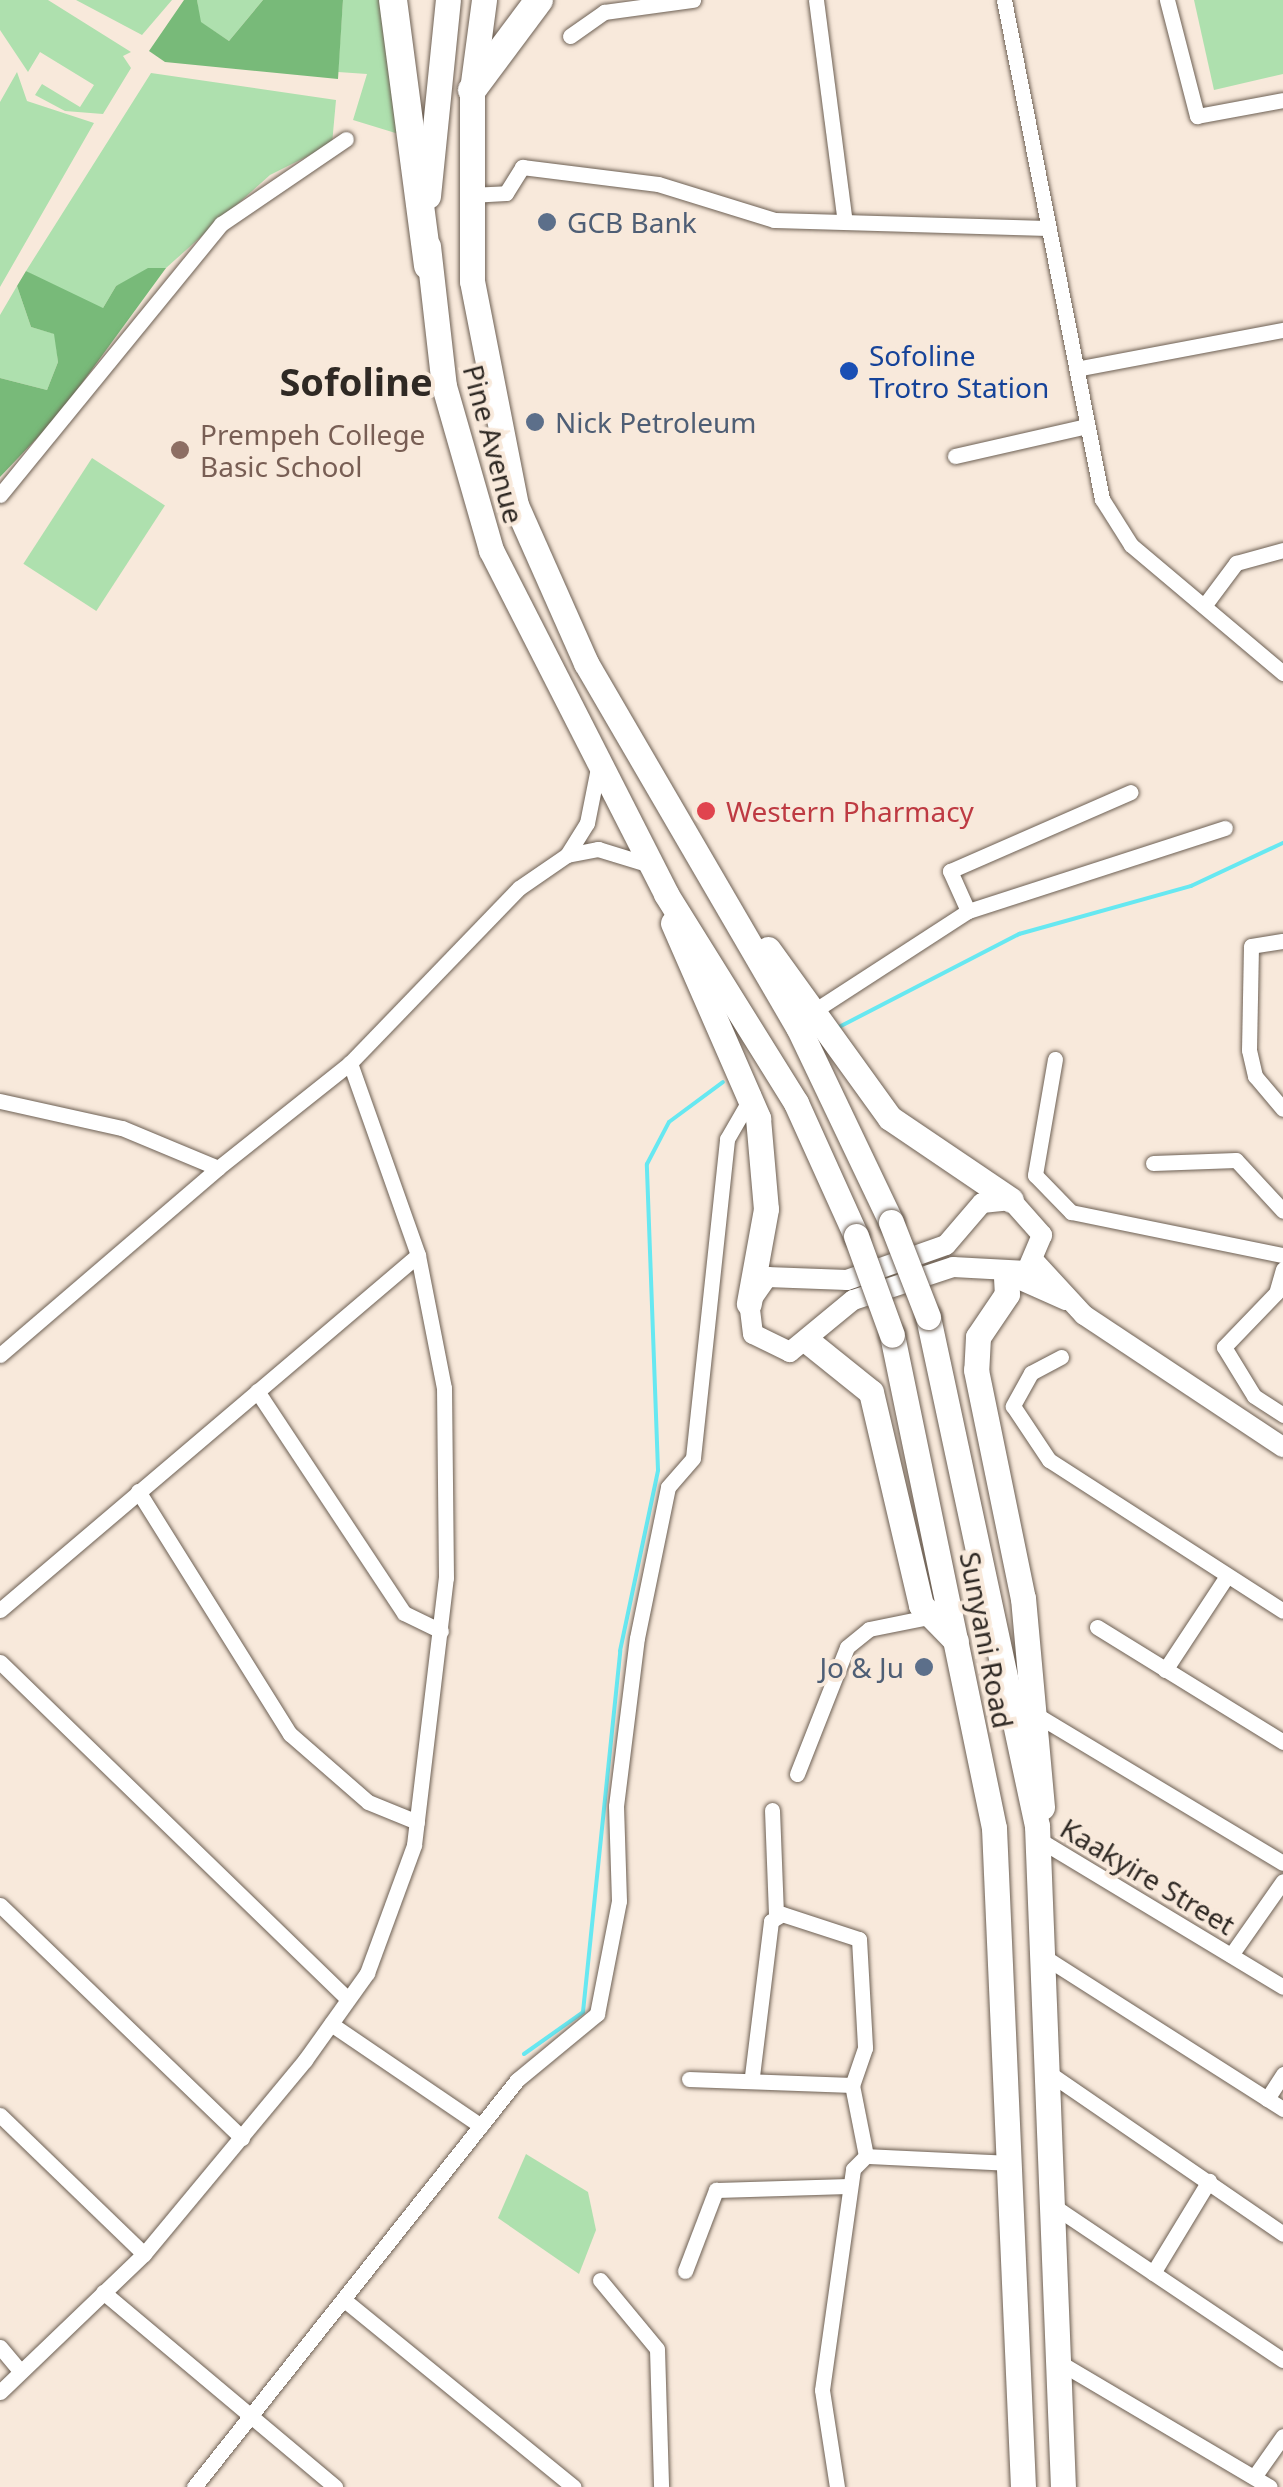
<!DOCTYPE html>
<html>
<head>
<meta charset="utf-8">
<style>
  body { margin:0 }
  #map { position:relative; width:1283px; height:2487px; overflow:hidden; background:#f8e9db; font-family:"Noto Sans",sans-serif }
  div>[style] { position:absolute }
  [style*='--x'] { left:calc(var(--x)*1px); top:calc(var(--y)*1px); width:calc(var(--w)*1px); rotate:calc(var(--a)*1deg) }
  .green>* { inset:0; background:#aee0ae; transform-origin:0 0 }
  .forest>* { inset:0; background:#78ba79 }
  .stream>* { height:4px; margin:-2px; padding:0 2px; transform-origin:2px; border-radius:2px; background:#67e8f1 }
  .roads { filter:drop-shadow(0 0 2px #6d6054) drop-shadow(0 0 2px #6d6054) }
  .minor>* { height:15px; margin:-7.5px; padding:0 7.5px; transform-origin:7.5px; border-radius:7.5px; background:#fff }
  .tertiary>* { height:20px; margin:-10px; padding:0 10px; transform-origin:10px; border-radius:10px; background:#fff }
  .primary>* { height:25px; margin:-12.5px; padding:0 12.5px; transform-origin:12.5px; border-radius:12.5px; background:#fff }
  .trunk>* { height:28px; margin:-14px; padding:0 14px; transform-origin:14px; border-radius:14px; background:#fff }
  .bridges { filter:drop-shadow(0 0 2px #6d6054) drop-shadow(0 0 2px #6d6054) }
  .primary-bridge>* { height:25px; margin:-12.5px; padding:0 12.5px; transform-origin:12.5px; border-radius:12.5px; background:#fff }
  .dots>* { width:28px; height:28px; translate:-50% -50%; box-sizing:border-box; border:5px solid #f8e9db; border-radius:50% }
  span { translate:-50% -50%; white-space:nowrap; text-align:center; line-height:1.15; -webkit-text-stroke:8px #f8e9db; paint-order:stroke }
  .service-label { font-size:28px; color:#4e5e75 }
  .left { translate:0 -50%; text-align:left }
  .right { translate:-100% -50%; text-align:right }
  .transit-label { font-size:28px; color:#164399 }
  .education-label { font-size:28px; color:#785e54 }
  .street-label { font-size:28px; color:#2f2924 }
  .health-label { font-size:28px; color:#be3a42 }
  .district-label { font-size:38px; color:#2f2924; font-weight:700 }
</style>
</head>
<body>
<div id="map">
  <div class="green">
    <i style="clip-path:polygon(0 0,48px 0,131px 52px,123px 56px,131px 68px,103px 114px,65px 111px,35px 95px,42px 84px,80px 107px,94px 85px,40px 52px,28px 72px,0 30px)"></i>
    <i style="clip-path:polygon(76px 0,172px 0,142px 35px)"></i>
    <i style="clip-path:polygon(197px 0,263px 0,229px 41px,200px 22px)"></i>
    <i style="clip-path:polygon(343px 0,385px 0,402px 135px,353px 120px,367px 74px,338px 72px)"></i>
    <i style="clip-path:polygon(1194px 0,1283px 0,1283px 74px,1214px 90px)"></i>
    <i style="clip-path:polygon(17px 72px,27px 101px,94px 123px,0 287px,0 102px)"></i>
    <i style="clip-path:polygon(151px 73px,336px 100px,332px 144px,270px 175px,166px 268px,116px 286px,103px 308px,87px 307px,26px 271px)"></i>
    <i style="clip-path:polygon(17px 286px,31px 327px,55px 334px,58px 362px,47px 390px,0 378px,0 315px)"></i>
    <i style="left:92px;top:458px;width:87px;height:126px;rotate:33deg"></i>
    <i style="clip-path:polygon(526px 2154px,588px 2192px,596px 2230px,579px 2274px,498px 2218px)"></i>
  </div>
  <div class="forest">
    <i style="clip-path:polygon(184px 0,197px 0,201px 22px,229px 41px,263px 0,343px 0,338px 79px,165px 62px,149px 51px)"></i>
    <i style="clip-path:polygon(148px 268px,166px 268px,58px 416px,0 477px,0 378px,47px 390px,58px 362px,54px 334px,31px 327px,17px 286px,26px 271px,103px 308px,116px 286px)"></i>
  </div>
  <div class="stream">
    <i style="--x:839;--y:1027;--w:203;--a:-27.3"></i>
    <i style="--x:1019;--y:934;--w:179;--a:-15.6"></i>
    <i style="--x:1191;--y:886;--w:102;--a:-25.1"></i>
    <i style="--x:524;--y:2054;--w:72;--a:-35.4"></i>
    <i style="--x:583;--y:2012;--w:363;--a:-84.1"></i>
    <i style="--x:620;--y:1651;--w:185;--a:-78.1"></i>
    <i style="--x:658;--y:1470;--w:306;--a:-92.1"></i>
    <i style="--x:647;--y:1164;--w:47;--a:-62.4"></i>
    <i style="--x:669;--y:1122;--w:67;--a:-36.5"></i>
  </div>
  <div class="roads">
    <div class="minor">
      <i style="--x:816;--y:0;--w:219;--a:82.6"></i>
      <i style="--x:1004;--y:0;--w:509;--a:78.89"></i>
      <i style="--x:1102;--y:499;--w:54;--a:57.8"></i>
      <i style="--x:1131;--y:545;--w:199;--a:40.1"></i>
      <i style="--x:1167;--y:0;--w:120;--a:75.5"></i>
      <i style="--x:1197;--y:116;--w:87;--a:-10.5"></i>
      <i style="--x:570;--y:36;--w:42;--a:-35.2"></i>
      <i style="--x:604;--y:12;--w:90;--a:-7.7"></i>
      <i style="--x:470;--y:195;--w:36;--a:-3"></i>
      <i style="--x:506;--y:193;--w:31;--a:-58"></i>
      <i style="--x:522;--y:167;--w:137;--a:7.1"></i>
      <i style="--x:658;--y:184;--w:121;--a:17.2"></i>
      <i style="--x:774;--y:220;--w:274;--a:1.7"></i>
      <i style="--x:1081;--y:368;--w:206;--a:-10.7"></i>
      <i style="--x:955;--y:456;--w:135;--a:-12.8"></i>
      <i style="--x:0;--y:495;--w:350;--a:-50.8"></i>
      <i style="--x:221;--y:224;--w:151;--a:-34.2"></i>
      <i style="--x:1204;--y:606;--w:54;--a:-53.3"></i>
      <i style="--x:1236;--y:563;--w:49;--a:-15.5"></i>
      <i style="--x:567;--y:855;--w:38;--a:-58"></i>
      <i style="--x:587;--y:823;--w:56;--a:-78.7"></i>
      <i style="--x:968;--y:911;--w:44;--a:-114.2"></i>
      <i style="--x:950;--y:871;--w:197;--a:-23.6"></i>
      <i style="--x:1282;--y:941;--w:31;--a:171"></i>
      <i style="--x:1251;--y:946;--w:104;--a:91.1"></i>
      <i style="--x:1249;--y:1050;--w:27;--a:77"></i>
      <i style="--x:1255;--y:1076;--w:43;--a:49.7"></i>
      <i style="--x:814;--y:1011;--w:184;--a:-33"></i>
      <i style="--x:968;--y:911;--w:270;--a:-17.9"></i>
      <i style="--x:1055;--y:1059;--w:118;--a:99.8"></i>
      <i style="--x:1035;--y:1175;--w:52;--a:45.8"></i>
      <i style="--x:1071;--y:1212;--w:216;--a:11.5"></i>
      <i style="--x:0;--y:1101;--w:125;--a:12.5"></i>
      <i style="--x:122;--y:1128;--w:104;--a:22.6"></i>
      <i style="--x:218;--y:1168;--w:169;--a:-38.5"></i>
      <i style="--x:350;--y:1063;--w:243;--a:-46"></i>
      <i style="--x:519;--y:888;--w:58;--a:-34.5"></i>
      <i style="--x:567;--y:855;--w:32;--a:-11"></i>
      <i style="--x:598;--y:849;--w:54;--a:17.1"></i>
      <i style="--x:1153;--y:1163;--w:83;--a:-2.1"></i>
      <i style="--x:1236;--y:1160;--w:69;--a:47.3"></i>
      <i style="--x:1283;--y:1269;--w:25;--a:106"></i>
      <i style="--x:1276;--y:1293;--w:75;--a:133.9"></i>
      <i style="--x:1224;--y:1347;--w:57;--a:58.5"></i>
      <i style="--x:1254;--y:1396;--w:35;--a:33"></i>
      <i style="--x:0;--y:1355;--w:287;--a:-40.6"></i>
      <i style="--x:1061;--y:1357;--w:34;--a:152"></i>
      <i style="--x:1031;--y:1373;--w:38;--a:119"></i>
      <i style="--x:1013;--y:1406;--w:65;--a:56.3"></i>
      <i style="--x:1049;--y:1460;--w:278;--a:32.8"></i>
      <i style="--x:257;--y:1391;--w:266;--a:56.5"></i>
      <i style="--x:404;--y:1613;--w:41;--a:25.9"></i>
      <i style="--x:138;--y:1491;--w:287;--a:58"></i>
      <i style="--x:290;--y:1734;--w:103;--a:41.1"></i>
      <i style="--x:368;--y:1802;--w:53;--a:22.2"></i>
      <i style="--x:0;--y:1610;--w:548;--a:-40.34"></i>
      <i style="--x:1097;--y:1627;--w:219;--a:31.7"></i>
      <i style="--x:0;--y:1662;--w:484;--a:44.1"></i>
      <i style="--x:1165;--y:1670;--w:113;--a:-56.6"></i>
      <i style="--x:1040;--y:1717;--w:283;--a:31"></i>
      <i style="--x:797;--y:1774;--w:136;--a:-68.5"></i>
      <i style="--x:847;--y:1647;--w:28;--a:-39"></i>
      <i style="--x:869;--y:1629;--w:60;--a:-11.5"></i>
      <i style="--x:772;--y:1810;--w:104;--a:87.8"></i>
      <i style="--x:1038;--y:1839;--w:286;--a:31.1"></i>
      <i style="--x:0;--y:1905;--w:336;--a:43.9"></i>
      <i style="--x:1231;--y:1955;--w:90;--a:-54.9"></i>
      <i style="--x:1046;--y:1958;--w:281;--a:32.5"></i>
      <i style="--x:331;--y:2024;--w:181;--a:34.2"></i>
      <i style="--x:1049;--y:2073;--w:284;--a:34.5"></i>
      <i style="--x:752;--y:2076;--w:156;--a:-83"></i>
      <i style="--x:771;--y:1921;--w:13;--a:-32"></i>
      <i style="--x:782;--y:1914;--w:81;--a:18"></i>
      <i style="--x:859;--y:1939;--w:109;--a:86.8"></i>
      <i style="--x:865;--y:2048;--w:39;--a:109"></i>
      <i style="--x:689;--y:2079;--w:163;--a:2.1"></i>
      <i style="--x:852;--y:2085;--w:72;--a:78.8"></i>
      <i style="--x:1267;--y:2099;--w:30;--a:-57"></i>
      <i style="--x:0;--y:2115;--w:200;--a:44"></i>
      <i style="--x:1052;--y:2205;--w:278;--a:33.9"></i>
      <i style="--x:685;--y:2271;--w:87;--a:-69.1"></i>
      <i style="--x:716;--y:2190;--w:133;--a:-1.7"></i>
      <i style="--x:1153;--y:2273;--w:108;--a:-58.7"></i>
      <i style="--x:600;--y:2280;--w:89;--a:50.4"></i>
      <i style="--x:657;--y:2349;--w:138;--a:88.3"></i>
      <i style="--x:103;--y:2292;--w:303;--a:40"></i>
      <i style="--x:348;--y:2303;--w:291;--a:39.2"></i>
      <i style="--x:0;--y:2347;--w:30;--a:50"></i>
      <i style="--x:1057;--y:2361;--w:247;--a:30.6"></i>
      <i style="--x:0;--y:2392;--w:199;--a:-43.8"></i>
      <i style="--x:144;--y:2254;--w:252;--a:-50.3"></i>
      <i style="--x:305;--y:2060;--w:107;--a:-54.5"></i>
      <i style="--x:367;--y:1973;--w:136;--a:-69.8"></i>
      <i style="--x:414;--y:1845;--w:269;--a:-83.2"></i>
      <i style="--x:446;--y:1578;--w:190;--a:-90.6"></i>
      <i style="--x:444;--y:1388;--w:136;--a:-101.1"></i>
      <i style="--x:418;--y:1255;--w:204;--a:-109.5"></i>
      <i style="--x:1254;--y:2477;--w:50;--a:-54.7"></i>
      <i style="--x:194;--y:2487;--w:520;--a:-51.56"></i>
      <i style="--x:517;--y:2080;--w:104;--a:-39.5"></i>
      <i style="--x:597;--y:2014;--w:115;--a:-79"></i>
      <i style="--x:619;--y:1901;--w:95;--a:-91.8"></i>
      <i style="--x:616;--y:1806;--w:169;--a:-82.9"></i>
      <i style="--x:637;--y:1638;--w:154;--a:-78.4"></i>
      <i style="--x:668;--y:1487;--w:38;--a:-49"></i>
      <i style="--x:693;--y:1458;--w:321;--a:-83.9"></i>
      <i style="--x:727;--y:1139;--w:52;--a:-60"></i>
      <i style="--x:837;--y:2487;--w:98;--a:-98.8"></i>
      <i style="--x:822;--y:2390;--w:223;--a:-82"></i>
      <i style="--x:853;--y:2169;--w:18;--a:-45"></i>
      <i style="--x:866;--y:2156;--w:143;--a:2.8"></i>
    </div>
    <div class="tertiary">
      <i style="--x:1011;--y:1200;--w:47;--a:48.5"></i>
      <i style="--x:1042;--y:1235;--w:39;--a:113"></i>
      <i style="--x:1027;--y:1271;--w:74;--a:-176.9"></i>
      <i style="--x:953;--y:1267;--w:105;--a:161.7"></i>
      <i style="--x:853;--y:1300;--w:82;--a:140.5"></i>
      <i style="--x:790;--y:1352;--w:41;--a:-154.1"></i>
      <i style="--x:753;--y:1334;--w:31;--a:-97"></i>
      <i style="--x:749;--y:1303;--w:32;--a:-55"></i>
      <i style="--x:767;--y:1277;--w:80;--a:2.1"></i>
      <i style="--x:847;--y:1280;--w:105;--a:-19.5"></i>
      <i style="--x:946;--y:1245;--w:55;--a:-49.4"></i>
      <i style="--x:982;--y:1203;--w:29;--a:-6"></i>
      <i style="--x:1036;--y:1263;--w:71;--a:47.3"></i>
      <i style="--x:1084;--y:1315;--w:239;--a:33.6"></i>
      <i style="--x:1012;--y:1276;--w:59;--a:24"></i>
    </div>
    <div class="primary">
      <i style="--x:484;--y:0;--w:91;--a:97.6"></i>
      <i style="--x:472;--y:90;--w:191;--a:90"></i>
      <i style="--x:472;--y:281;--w:228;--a:78.9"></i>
      <i style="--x:516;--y:505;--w:173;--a:66.1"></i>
      <i style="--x:586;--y:663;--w:421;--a:59.8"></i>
      <i style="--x:798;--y:1027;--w:216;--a:64.5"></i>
      <i style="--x:428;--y:196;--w:197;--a:-84.2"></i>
      <i style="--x:428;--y:246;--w:141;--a:83.5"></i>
      <i style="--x:444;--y:386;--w:171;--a:74"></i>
      <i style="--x:491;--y:550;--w:386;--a:63"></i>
      <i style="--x:666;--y:894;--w:246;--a:58.1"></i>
      <i style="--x:796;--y:1103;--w:146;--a:65.7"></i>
      <i style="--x:673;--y:923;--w:213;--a:66.4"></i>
      <i style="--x:758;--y:1118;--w:91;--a:85"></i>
      <i style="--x:766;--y:1209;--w:96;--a:100.3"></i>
      <i style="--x:768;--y:949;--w:208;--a:54.2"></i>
      <i style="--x:890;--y:1118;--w:146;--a:34.1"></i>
      <i style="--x:1006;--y:1277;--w:17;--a:87"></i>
      <i style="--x:1007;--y:1294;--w:52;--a:124"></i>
      <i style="--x:978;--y:1337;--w:33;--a:93"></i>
      <i style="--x:976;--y:1370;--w:233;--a:78.4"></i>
      <i style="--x:1023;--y:1598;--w:210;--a:84.8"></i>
      <i style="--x:928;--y:1317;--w:521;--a:77.91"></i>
      <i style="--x:1037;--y:1826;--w:662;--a:87.75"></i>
      <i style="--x:892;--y:1335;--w:503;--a:78.31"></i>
      <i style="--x:994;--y:1828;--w:660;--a:87.48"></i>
      <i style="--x:810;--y:1343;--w:78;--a:38.8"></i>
      <i style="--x:871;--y:1392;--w:219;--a:76.8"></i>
      <i style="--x:921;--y:1605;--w:50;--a:45.8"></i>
    </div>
    <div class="trunk">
      <i style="--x:393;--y:0;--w:268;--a:82.5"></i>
      <i style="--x:472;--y:90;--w:112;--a:-53.3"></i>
    </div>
  </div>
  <div class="bridges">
    <div class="primary-bridge">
      <i style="--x:891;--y:1222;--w:102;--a:68.7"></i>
      <i style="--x:856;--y:1236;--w:105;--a:70"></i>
    </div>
  </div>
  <div class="dots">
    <i style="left:547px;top:222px;background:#5c6f8a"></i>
    <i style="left:849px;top:371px;background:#1a4fb4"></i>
    <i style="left:535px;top:422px;background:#5c6f8a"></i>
    <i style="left:180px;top:450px;background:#8d6e63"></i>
    <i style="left:706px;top:811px;background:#e0444e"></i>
    <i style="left:924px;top:1667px;background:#5c6f8a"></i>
  </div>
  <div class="service-label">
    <span class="left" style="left:567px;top:222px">GCB Bank</span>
    <span class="left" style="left:555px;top:422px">Nick Petroleum</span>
    <span class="right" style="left:904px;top:1667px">Jo &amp; Ju</span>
  </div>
  <div class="transit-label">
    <span class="left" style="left:869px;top:371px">Sofoline<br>Trotro Station</span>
  </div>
  <div class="education-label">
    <span class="left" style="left:200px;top:450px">Prempeh College<br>Basic School</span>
  </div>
  <div class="street-label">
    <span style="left:494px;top:444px;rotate:75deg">Pine Avenue</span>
    <span style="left:987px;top:1640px;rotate:79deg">Sunyani Road</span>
    <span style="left:1148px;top:1876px;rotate:31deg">Kaakyire Street</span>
  </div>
  <div class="health-label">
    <span class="left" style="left:726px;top:811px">Western Pharmacy</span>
  </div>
  <div class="district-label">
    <span style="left:356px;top:382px">Sofoline</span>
  </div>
</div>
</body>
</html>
